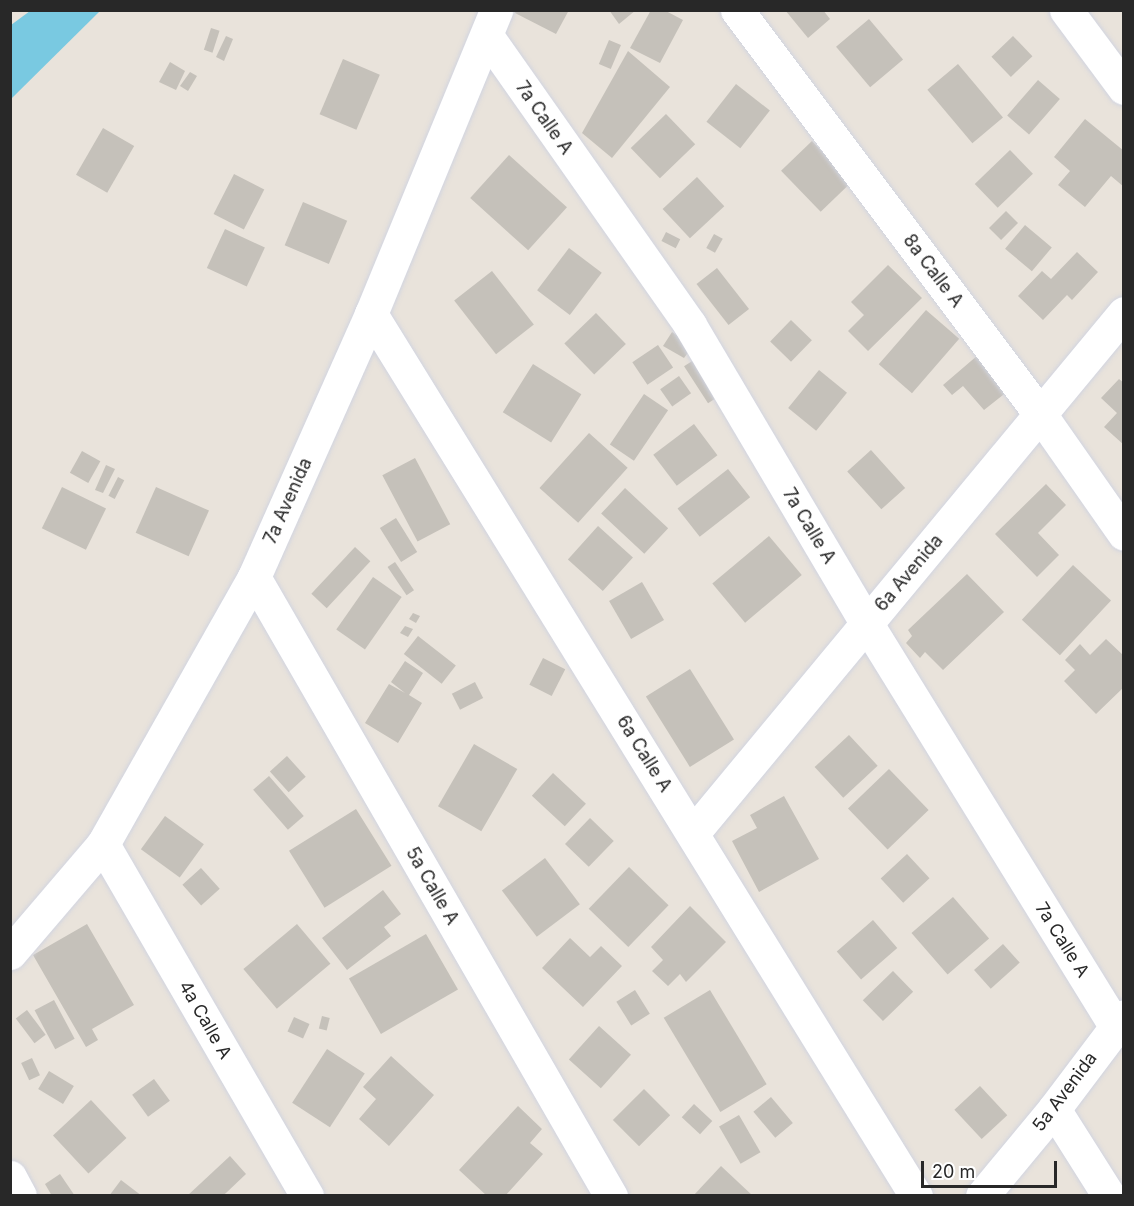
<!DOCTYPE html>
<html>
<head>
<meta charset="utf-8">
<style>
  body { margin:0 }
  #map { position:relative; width:1134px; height:1206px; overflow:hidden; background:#e9e3db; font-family:Inter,sans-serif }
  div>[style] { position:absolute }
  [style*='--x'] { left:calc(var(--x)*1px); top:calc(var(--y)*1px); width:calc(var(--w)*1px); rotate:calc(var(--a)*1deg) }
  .water>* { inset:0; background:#79c9e1 }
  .building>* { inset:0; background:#c5c1ba; transform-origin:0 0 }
  .roads { filter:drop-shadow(0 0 2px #d1d4e0) drop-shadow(0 0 2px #d1d4e0) }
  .minor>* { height:33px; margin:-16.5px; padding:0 16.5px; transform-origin:16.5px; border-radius:16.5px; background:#fff }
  span { translate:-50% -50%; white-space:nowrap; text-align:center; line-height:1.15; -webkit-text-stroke:4.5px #fff; paint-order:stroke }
  .street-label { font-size:18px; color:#282828 }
  .frame { position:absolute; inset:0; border:12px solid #282828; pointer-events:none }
  .scale { position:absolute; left:921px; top:1161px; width:136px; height:27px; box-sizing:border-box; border:3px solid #282828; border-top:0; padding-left:8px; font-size:18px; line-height:21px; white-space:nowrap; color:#282828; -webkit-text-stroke:4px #fff; paint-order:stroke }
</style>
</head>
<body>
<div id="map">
  <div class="water">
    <i style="clip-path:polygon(30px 11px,100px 11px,11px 99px,11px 25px)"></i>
  </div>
  <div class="building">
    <i style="clip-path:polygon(516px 10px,569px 10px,556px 34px,515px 13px)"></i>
    <i style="clip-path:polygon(609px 10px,636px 10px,619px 24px)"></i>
    <i style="clip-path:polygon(651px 10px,664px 10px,683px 20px,660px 63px,630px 48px)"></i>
    <i style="clip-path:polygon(785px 10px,823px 10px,830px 19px,808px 38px)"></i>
    <i style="left:869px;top:19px;width:53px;height:43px;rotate:50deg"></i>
    <i style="left:211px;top:28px;width:9px;height:23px;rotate:18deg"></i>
    <i style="clip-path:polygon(226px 36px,233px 39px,224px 61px,216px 57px)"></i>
    <i style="left:1013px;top:36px;width:28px;height:30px;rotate:46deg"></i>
    <i style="left:609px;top:40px;width:13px;height:26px;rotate:23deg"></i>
    <i style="clip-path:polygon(628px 51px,670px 87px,612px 158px,582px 133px)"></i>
    <i style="left:343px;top:59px;width:40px;height:60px;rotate:23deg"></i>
    <i style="clip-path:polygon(170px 62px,185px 71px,176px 90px,159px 82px)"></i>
    <i style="left:958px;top:64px;width:70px;height:40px;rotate:50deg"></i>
    <i style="clip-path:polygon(190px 72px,197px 76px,188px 91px,180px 86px)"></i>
    <i style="left:1038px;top:80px;width:29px;height:47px;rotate:41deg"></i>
    <i style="left:736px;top:84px;width:43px;height:48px;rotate:38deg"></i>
    <i style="left:666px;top:114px;width:42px;height:49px;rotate:46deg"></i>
    <i style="clip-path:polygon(1085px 119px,1124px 151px,1124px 187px,1111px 176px,1085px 207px,1058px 185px,1070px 171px,1054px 157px)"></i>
    <i style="left:103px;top:128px;width:36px;height:54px;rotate:30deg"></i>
    <i style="left:812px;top:141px;width:57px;height:43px;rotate:46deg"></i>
    <i style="left:1010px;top:150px;width:33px;height:49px;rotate:46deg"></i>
    <i style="left:509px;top:155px;width:78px;height:58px;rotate:42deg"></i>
    <i style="left:234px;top:174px;width:34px;height:45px;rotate:27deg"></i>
    <i style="left:697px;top:177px;width:40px;height:47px;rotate:47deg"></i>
    <i style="left:303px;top:202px;width:48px;height:47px;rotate:23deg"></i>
    <i style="left:1006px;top:211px;width:17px;height:24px;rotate:45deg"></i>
    <i style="left:1025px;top:225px;width:35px;height:31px;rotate:40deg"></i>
    <i style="left:225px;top:229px;width:44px;height:43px;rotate:25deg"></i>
    <i style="left:666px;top:232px;width:16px;height:10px;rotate:27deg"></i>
    <i style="left:714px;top:234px;width:10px;height:16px;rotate:29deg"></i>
    <i style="left:569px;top:248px;width:41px;height:53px;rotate:37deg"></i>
    <i style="clip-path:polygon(1077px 252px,1098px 272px,1072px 300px,1067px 295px,1043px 320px,1018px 296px,1042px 271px,1051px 279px)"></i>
    <i style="clip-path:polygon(888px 265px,922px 298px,868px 351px,848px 331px,864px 315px,851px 302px)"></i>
    <i style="left:717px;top:268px;width:52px;height:26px;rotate:52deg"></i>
    <i style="left:492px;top:271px;width:68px;height:48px;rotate:52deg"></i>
    <i style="left:926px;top:310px;width:44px;height:72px;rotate:41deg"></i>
    <i style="left:596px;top:313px;width:43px;height:44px;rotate:46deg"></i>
    <i style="left:791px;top:320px;width:29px;height:30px;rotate:44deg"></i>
    <i style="clip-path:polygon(672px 332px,693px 346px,684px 358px,663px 346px)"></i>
    <i style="left:658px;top:345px;width:27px;height:31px;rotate:56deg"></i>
    <i style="clip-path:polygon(978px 355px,1008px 391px,984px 410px,963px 386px,952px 395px,943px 385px)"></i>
    <i style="left:700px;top:356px;width:44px;height:19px;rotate:57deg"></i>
    <i style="left:533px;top:364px;width:57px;height:57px;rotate:32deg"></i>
    <i style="left:819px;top:370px;width:36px;height:49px;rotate:39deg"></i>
    <i style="left:679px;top:376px;width:21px;height:23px;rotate:55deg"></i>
    <i style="clip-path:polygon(1119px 379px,1124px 383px,1124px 445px,1104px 427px,1117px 413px,1101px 398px)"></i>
    <i style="left:644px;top:394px;width:29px;height:61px;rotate:34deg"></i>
    <i style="left:694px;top:424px;width:39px;height:51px;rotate:53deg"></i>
    <i style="left:589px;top:433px;width:52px;height:74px;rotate:42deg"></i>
    <i style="left:871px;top:450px;width:51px;height:32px;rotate:48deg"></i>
    <i style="left:82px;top:451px;width:21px;height:25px;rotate:29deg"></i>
    <i style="left:415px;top:458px;width:75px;height:37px;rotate:62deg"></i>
    <i style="clip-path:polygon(106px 465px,115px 469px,103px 493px,95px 490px)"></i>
    <i style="left:728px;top:469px;width:36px;height:64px;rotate:52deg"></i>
    <i style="left:118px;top:477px;width:7px;height:21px;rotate:27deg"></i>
    <i style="clip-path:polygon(1046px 484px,1066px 505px,1038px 533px,1059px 555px,1037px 577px,995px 534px)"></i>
    <i style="left:62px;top:487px;width:49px;height:46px;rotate:26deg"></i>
    <i style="left:156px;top:487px;width:58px;height:50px;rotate:24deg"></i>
    <i style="left:625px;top:488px;width:59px;height:35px;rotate:43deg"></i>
    <i style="left:396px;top:518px;width:40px;height:19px;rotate:58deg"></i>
    <i style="left:598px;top:526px;width:47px;height:45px;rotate:42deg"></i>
    <i style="left:769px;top:536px;width:51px;height:74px;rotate:50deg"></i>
    <i style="left:355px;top:547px;width:21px;height:64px;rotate:43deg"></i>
    <i style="left:395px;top:562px;width:34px;height:9px;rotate:56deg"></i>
    <i style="left:1073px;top:565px;width:52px;height:75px;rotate:43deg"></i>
    <i style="clip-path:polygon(967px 574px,1004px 612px,943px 670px,925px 652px,920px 658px,906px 643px,912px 636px,908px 630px)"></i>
    <i style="left:373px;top:577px;width:35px;height:64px;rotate:35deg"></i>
    <i style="left:642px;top:582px;width:44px;height:38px;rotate:60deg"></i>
    <i style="clip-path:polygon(413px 613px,420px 616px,416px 623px,409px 619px)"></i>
    <i style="clip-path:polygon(405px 626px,413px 629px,408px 637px,400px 633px)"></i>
    <i style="left:418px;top:636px;width:48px;height:23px;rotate:38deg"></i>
    <i style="clip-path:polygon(1106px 639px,1124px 656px,1124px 687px,1096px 714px,1064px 681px,1075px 670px,1065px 660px,1080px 644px,1090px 655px)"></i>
    <i style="left:543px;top:658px;width:25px;height:30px;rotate:27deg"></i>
    <i style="clip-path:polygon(405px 661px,423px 673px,409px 695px,422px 703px,398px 743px,365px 723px,389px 684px,405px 693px,391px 682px)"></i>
    <i style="left:690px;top:669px;width:83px;height:52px;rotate:58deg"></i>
    <i style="left:475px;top:682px;width:18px;height:26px;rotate:63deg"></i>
    <i style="left:849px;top:735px;width:42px;height:47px;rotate:47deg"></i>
    <i style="left:474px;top:744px;width:50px;height:72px;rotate:30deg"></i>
    <i style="left:287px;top:756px;width:28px;height:23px;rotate:48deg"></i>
    <i style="left:889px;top:769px;width:57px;height:57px;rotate:46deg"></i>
    <i style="left:553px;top:773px;width:45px;height:31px;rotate:43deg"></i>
    <i style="left:269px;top:776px;width:53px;height:21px;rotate:49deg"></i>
    <i style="clip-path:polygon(784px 796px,819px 859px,759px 892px,732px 841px,757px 828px,750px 815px)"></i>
    <i style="left:356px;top:809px;width:67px;height:79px;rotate:58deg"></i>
    <i style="left:165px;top:816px;width:48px;height:41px;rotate:36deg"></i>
    <i style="left:590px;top:818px;width:33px;height:36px;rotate:44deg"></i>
    <i style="left:907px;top:854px;width:33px;height:36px;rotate:47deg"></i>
    <i style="left:545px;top:858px;width:58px;height:54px;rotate:53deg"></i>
    <i style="left:629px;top:867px;width:55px;height:58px;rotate:44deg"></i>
    <i style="left:201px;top:868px;width:28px;height:25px;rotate:48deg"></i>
    <i style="clip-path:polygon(383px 890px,401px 914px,384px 927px,391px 936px,347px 970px,322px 938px)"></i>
    <i style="left:953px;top:897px;width:55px;height:55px;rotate:49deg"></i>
    <i style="clip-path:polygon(690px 906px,726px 942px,686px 982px,680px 974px,668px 986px,652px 971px,663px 960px,651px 947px)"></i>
    <i style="left:873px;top:920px;width:37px;height:48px;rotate:49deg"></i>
    <i style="clip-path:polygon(87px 924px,134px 1005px,92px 1029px,98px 1040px,86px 1047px,33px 955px)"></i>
    <i style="left:297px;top:924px;width:52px;height:70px;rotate:50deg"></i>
    <i style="left:426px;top:934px;width:64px;height:89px;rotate:60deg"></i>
    <i style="clip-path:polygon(570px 938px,590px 957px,601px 946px,622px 966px,583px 1007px,542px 968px)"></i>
    <i style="left:1003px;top:944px;width:25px;height:39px;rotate:48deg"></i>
    <i style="left:893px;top:971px;width:29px;height:42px;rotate:46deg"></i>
    <i style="left:635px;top:990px;width:28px;height:22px;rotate:58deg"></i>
    <i style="left:710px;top:990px;width:110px;height:54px;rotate:59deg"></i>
    <i style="left:54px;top:1000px;width:44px;height:22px;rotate:62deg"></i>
    <i style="left:27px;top:1010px;width:31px;height:14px;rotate:53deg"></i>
    <i style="left:322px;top:1016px;width:8px;height:13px;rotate:14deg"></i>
    <i style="left:294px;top:1017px;width:17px;height:16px;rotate:24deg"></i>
    <i style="left:599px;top:1026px;width:43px;height:45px;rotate:42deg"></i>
    <i style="left:327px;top:1049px;width:45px;height:64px;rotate:33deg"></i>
    <i style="clip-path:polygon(391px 1056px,434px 1095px,389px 1146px,359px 1119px,376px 1099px,363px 1087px)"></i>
    <i style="left:32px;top:1058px;width:19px;height:12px;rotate:65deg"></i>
    <i style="left:49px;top:1071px;width:29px;height:21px;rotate:31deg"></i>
    <i style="left:154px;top:1079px;width:27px;height:27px;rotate:54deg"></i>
    <i style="left:980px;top:1086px;width:40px;height:35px;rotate:47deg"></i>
    <i style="left:644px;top:1089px;width:37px;height:44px;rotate:45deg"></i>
    <i style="left:771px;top:1097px;width:34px;height:23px;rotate:50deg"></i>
    <i style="left:91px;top:1100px;width:52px;height:52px;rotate:47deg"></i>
    <i style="left:694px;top:1104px;width:25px;height:18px;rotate:43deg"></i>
    <i style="clip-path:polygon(518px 1106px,542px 1129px,530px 1143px,543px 1154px,505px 1196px,487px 1196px,459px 1170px)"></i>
    <i style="left:739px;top:1115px;width:43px;height:23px;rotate:60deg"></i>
    <i style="clip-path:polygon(230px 1156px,246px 1174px,226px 1193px,222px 1196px,187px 1196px)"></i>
    <i style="clip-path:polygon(721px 1166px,753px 1196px,693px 1196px)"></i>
    <i style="clip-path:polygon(60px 1174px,75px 1196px,52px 1196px,45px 1184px)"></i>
    <i style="clip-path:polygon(121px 1180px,142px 1196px,109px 1196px)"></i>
  </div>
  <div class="roads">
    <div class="minor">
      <i style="--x:737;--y:10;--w:505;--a:53.13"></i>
      <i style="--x:1040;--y:414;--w:146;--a:55"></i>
      <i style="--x:1066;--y:10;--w:97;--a:53.4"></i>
      <i style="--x:487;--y:36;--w:353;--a:54.9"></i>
      <i style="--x:690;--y:325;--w:347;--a:59.4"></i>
      <i style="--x:867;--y:624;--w:471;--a:58.3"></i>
      <i style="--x:371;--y:314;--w:1037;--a:58.29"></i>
      <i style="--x:254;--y:577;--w:715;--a:60.03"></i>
      <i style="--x:693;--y:833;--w:675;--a:-50.35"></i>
      <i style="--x:103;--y:844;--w:407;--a:59.9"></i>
      <i style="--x:10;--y:953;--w:143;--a:-49.5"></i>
      <i style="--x:103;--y:844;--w:307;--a:-60.5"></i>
      <i style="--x:254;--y:577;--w:288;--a:-66"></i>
      <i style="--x:371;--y:314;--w:329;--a:-67.6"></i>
      <i style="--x:1054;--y:1109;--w:103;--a:57.7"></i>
      <i style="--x:10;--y:1177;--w:21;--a:62"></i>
      <i style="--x:982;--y:1196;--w:113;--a:-50.4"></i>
      <i style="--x:1054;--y:1109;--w:116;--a:-53"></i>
    </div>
  </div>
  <div class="street-label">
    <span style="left:544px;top:118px;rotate:55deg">7a Calle A</span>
    <span style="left:933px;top:271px;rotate:53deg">8a Calle A</span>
    <span style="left:288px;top:501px;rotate:-66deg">7a Avenida</span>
    <span style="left:809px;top:526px;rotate:59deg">7a Calle A</span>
    <span style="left:909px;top:573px;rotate:-50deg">6a Avenida</span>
    <span style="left:644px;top:754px;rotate:58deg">6a Calle A</span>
    <span style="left:432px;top:886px;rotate:60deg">5a Calle A</span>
    <span style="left:1062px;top:940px;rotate:58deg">7a Calle A</span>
    <span style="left:205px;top:1020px;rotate:60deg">4a Calle A</span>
    <span style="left:1065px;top:1092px;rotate:-53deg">5a Avenida</span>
  </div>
  <div class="frame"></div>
  <div class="scale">20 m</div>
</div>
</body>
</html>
